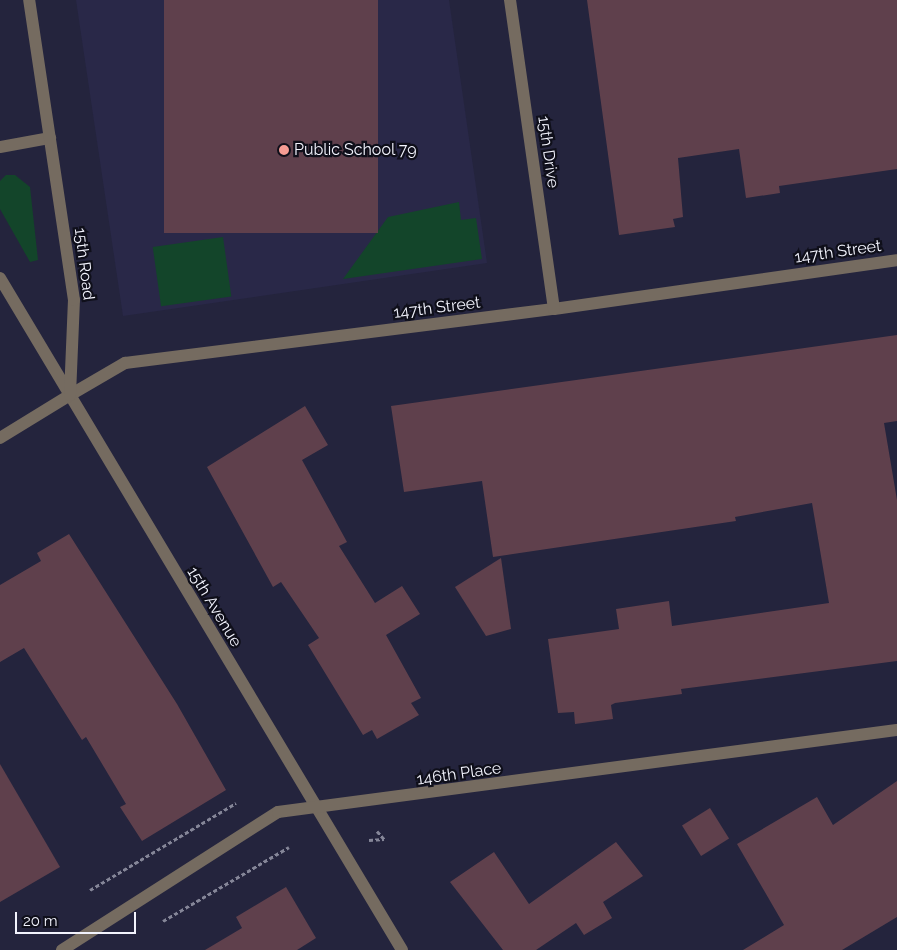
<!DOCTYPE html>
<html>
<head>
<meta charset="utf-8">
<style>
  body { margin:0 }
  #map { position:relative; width:897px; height:950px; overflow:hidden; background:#24243d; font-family:Raleway,sans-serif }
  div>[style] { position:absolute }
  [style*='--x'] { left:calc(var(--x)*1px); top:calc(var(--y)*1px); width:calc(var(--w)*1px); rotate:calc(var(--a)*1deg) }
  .built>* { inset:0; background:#292848 }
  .green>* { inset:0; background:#13452a; transform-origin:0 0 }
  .building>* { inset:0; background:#5f404c; transform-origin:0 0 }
  .path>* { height:3px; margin-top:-1.5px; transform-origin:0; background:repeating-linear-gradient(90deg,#858698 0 4px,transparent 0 6.5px) }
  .minor>* { height:12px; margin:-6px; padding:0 6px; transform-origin:6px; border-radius:6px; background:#756b60 }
  .tertiary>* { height:12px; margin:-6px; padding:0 6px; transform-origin:6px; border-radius:6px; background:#756b60 }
  .dots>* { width:14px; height:14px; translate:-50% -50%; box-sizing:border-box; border:2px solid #0f0f1a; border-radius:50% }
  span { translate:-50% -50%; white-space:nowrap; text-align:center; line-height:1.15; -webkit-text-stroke:4.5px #0f0f1a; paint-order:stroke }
  .poi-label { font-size:16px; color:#f2f3fd }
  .left { translate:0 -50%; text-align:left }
  .street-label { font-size:16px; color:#f2f3fd }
  .scale { position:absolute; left:15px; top:912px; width:121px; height:22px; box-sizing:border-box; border:2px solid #f2f3fd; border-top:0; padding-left:6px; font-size:15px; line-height:18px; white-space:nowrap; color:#f2f3fd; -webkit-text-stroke:4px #0f0f1a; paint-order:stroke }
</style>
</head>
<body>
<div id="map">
  <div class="built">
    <i style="clip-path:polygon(76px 0,449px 0,487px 263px,123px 316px)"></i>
  </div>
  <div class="green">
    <i style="clip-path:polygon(6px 175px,15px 175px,30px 187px,38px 260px,30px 262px,0 209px,0 181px)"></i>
    <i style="clip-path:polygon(459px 202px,461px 220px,476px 218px,482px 259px,343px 279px,388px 217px)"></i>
    <i style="left:223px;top:237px;width:60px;height:71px;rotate:82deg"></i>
  </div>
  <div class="building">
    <i style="left:164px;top:0;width:214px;height:233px"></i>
    <i style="clip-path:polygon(587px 0,897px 0,897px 169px,779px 186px,780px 193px,746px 198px,739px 149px,678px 158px,683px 217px,673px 219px,675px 227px,619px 235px)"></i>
    <i style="clip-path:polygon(897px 335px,897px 421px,884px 423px,897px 500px,897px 661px,681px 689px,682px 694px,615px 703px,611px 705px,613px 719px,575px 724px,574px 712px,558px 713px,548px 639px,619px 629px,616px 609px,669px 601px,672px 626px,829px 603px,812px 503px,735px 517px,736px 521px,493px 557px,482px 481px,404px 492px,391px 406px)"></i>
    <i style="clip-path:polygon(305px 406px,328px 445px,302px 460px,347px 542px,339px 546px,375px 603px,402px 586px,420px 614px,386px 635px,421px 698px,411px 703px,419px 715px,377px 739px,372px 730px,363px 735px,308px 645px,319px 638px,281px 582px,273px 587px,207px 467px)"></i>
    <i style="clip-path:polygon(69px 534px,177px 704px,226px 790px,142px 841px,120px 807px,126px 804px,86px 737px,82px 740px,24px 648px,0 662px,0 585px,41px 561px,37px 553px)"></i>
    <i style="clip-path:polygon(501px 558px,511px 629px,486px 636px,455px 587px)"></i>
    <i style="clip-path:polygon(0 764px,60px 867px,0 902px)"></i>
    <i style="clip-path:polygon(897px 781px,897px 917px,842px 950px,743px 950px,784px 925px,737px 844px,817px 797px,833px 825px)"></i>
    <i style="left:710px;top:808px;width:36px;height:33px;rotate:58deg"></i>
    <i style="clip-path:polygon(616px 842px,643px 876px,603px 902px,612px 918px,584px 935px,576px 923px,536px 950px,503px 950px,450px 882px,494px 852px,529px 904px)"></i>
    <i style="clip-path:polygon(286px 887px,316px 938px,297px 950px,205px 950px,242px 928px,236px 917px)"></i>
  </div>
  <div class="path">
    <i style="--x:377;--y:831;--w:11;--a:49"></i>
    <i style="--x:369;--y:840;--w:15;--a:-4"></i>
    <i style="--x:90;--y:890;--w:170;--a:-30.8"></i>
    <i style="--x:163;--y:921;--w:146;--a:-30.4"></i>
  </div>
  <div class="minor">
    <i style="--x:0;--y:147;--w:51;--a:-10.2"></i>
    <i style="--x:0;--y:278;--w:783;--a:59.11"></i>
    <i style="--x:70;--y:395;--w:64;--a:-30.2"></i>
    <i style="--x:125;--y:363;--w:432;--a:-7.2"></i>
    <i style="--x:554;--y:309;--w:346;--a:-8.1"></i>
    <i style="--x:62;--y:950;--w:256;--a:-32.6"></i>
    <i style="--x:278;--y:812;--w:624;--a:-7.55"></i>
  </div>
  <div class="tertiary">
    <i style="--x:510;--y:0;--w:312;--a:81.9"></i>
    <i style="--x:0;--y:438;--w:82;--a:-31.6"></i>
    <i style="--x:70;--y:395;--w:95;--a:-87.6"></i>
    <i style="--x:74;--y:300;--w:303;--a:-98.5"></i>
  </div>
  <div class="dots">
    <i style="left:284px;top:150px;background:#f59c93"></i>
  </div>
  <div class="poi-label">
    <span class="left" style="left:294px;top:150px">Public School 79</span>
  </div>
  <div class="street-label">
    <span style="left:548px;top:152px;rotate:82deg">15th Drive</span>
    <span style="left:838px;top:252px;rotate:-8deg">147th Street</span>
    <span style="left:84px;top:264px;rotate:83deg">15th Road</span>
    <span style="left:437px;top:308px;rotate:-7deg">147th Street</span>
    <span style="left:214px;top:607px;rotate:59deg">15th Avenue</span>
    <span style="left:459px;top:774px;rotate:-8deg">146th Place</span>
  </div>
  <div class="scale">20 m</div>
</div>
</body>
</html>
